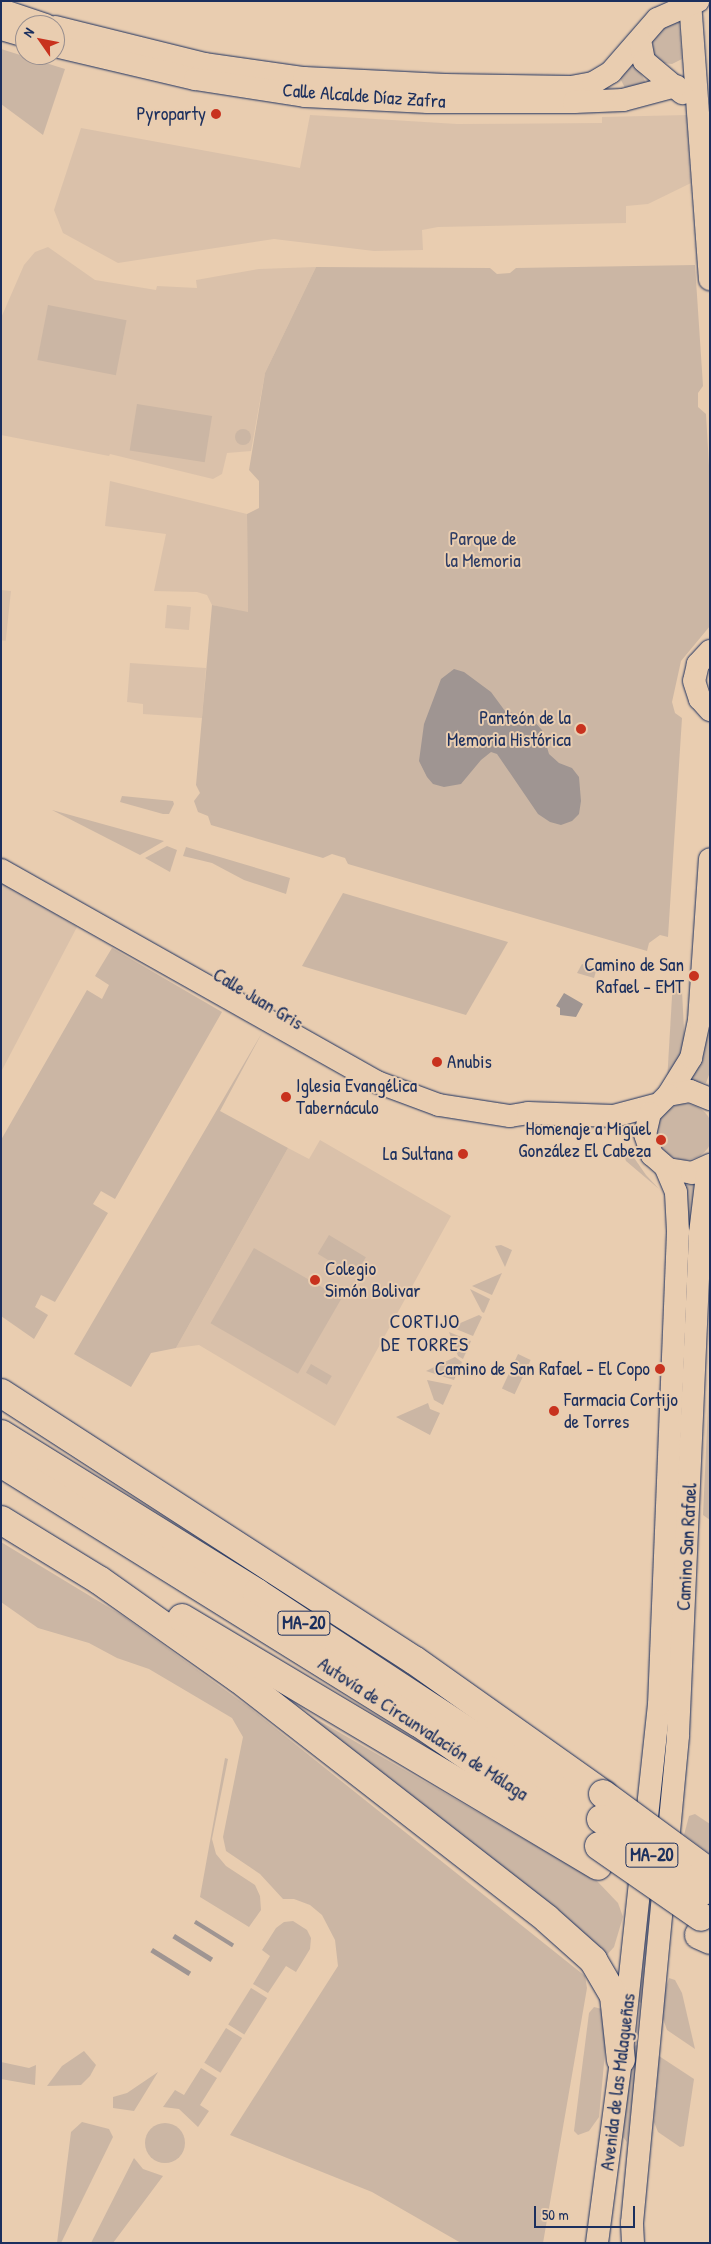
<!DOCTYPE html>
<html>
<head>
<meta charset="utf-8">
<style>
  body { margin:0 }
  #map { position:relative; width:711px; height:2244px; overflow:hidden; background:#e9cdb0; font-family:"Patrick Hand",sans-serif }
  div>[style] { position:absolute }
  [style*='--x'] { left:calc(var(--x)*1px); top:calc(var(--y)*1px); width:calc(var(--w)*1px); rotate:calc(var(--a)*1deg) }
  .built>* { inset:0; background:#dac1aa; transform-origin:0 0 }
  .green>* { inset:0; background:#cbb6a4; transform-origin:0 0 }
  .round { border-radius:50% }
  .water>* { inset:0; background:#9f9592; transform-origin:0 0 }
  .roads { filter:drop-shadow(0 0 1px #1b2f5e) drop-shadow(0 0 1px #1b2f5e) }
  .secondary>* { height:22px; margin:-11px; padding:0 11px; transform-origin:11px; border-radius:11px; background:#e9cdb0 }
  .motorway>* { height:28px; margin:-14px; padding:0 14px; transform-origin:14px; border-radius:14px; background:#e9cdb0 }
  .bridges { filter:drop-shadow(0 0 1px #1b2f5e) drop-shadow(0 0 1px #1b2f5e) }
  .motorway-bridge>* { height:28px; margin:-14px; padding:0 14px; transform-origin:14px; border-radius:14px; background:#e9cdb0 }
  .dots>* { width:14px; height:14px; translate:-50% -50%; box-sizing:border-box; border:2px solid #e9cdb0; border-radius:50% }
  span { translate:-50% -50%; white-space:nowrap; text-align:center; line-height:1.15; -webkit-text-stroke:4px #e9cdb0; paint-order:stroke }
  .shield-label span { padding:1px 4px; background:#e9cdb0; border:1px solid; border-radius:4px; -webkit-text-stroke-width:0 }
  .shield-label { font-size:18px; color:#1b2f5e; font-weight:700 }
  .street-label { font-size:19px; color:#1b2f5e }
  .poi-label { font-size:19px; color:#1b2f5e }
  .right { translate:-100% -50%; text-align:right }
  .left { translate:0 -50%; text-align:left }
  .park-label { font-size:19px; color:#2d3c65 }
  .neighbourhood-label { font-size:20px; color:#1b2f5e; letter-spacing:1px }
  .frame { position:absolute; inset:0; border:2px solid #1b2f5e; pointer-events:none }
  .north { position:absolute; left:15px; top:15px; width:50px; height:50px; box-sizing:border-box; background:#e9cdb0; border:1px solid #978e8f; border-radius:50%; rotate:303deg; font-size:14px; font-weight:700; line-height:20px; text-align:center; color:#1b2f5e }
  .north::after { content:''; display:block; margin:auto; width:18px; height:22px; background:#c8321e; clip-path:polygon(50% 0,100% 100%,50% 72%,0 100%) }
  .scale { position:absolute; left:534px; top:2206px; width:101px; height:22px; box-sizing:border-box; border:2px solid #1b2f5e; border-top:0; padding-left:6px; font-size:15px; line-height:18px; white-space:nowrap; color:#1b2f5e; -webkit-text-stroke:4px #e9cdb0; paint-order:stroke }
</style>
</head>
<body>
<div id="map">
  <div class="built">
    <i style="clip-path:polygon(310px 115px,457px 124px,602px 123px,602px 117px,687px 115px,691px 183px,648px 204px,626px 206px,626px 223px,438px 227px,422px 230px,423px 250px,374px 251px,274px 239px,118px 263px,63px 233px,54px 210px,81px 128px,300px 168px)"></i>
    <i style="clip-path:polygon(48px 247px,95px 280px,156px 290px,157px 286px,197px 288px,196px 280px,259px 269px,316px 267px,265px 373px,251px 451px,227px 453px,222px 474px,213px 479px,110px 454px,109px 456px,1px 435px,1px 318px,24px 265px,35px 252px)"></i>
    <i style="clip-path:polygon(110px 481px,247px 514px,248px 613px,212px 605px,207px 595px,197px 592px,154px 591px,166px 534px,105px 526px)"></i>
    <i style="left:1px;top:590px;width:10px;height:50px;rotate:6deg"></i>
    <i style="left:167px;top:605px;width:24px;height:23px;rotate:5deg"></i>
    <i style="clip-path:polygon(130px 663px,206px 668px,202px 718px,143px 714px,143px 704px,127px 702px)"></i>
    <i style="clip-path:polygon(1px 881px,77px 927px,1px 1072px)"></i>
    <i style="clip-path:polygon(320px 1140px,451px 1216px,335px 1426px,199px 1345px,176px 1348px,288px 1148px,309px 1159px)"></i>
  </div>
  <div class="green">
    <i style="clip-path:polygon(679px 21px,682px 59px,672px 64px,663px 63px,654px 56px,652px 36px,657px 29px)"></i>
    <i style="clip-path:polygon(1px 49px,65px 69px,43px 135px,1px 104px)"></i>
    <i style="clip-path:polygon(634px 61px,646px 83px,625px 88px,619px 76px)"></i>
    <i style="clip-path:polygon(695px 265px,703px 386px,698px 393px,698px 407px,706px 414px,710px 483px,710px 626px,681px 661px,672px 702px,675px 713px,682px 718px,668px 937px,660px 935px,649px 943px,647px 951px,348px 864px,345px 858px,332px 854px,323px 858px,211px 825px,208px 816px,198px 812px,194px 801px,200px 793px,196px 785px,212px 605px,248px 612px,247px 514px,259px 508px,259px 481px,249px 470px,265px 373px,316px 267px,490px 268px,497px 274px,510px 273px,516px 268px)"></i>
    <i style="left:48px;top:305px;width:80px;height:56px;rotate:11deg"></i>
    <i style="left:137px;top:404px;width:76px;height:47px;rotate:9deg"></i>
    <i class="round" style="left:235px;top:429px;width:16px;height:16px"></i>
    <i style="clip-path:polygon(122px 796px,173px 801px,174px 804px,169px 814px,163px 814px,120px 802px)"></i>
    <i style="clip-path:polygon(52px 810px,164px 841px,140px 855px)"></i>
    <i style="clip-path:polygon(167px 846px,177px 850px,170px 872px,145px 858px)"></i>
    <i style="clip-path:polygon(186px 847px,290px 878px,286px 894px,244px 880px,212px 863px,183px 856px)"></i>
    <i style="clip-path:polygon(343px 893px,508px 942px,466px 1015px,302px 966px)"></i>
    <i style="clip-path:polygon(112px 948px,222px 1012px,115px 1199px,101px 1191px,93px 1204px,108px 1213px,55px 1302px,41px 1295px,35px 1307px,48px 1315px,34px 1339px,1px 1316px,1px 1140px,87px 990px,102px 999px,109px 985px,95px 976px)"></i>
    <i style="clip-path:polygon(582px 964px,597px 968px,594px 978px,577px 973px)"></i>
    <i style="clip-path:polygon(673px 980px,682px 991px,685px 1049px,667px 1082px)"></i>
    <i style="clip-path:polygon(710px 1016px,710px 1072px,706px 1083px,689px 1080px)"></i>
    <i style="clip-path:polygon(263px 1031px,220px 1111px,288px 1148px,176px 1348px,151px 1353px,131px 1387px,74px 1354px)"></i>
    <i class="round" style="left:657px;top:1104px;width:56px;height:56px"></i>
    <i style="clip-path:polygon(630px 1152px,646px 1175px,659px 1189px,626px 1161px,624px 1156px)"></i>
    <i style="clip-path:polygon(697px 1184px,694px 1225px,687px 1225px,682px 1185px)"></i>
    <i style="left:329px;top:1235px;width:43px;height:22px;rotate:31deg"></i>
    <i style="clip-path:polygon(501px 1245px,512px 1250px,505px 1267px,495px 1246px)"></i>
    <i style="left:254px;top:1248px;width:101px;height:87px;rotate:30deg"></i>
    <i style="clip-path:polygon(502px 1273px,492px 1295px,472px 1286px)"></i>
    <i style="clip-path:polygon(470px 1289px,490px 1299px,484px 1313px,482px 1312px)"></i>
    <i style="clip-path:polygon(479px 1315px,482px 1317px,473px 1336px,451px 1327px)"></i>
    <i style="clip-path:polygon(449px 1332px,471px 1341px,463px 1359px,458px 1356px)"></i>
    <i style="left:518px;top:1354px;width:14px;height:38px;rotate:25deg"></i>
    <i style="clip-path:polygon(455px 1357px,462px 1362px,454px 1380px,426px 1371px)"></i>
    <i style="left:311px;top:1364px;width:24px;height:10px;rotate:30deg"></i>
    <i style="clip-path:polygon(710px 1365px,710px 1520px,703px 1515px)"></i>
    <i style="clip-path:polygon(427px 1380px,452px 1385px,443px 1405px,434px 1400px)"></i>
    <i style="clip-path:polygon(428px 1403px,430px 1409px,440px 1413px,430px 1435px,396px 1417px)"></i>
    <i style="clip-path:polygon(1px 1542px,123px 1616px,250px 1708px,585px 1976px,587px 1988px,543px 2243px,461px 2243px,372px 2192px,230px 2135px,338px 1966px,335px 1940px,322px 1915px,310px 1905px,294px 1899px,283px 1899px,260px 1874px,226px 1851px,223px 1837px,243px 1737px,232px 1718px,149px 1669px,117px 1658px,89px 1643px,38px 1628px,1px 1602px)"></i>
    <i style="clip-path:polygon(252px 1682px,597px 1881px,618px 1903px,623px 1917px,614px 1947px,605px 1957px)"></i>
    <i style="clip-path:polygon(225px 1758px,228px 1759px,212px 1839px,216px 1854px,226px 1866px,255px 1885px,260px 1896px,261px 1910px,249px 1927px,200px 1897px)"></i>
    <i style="clip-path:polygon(695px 1814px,710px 1824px,710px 1854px,684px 1835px,689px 1816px)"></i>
    <i style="clip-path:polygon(659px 1815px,644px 2002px,641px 2003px,637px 2000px,656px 1817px)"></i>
    <i style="clip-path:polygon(293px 1921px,307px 1930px,311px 1938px,310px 1949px,296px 1972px,286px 1966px,268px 1993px,253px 1984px,270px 1956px,262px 1950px,276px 1928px,284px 1922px)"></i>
    <i style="clip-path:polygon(669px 1978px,675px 1980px,682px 1993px,695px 2049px,667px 2030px,663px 2019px,664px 1994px)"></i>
    <i style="left:251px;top:1988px;width:19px;height:43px;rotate:32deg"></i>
    <i style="clip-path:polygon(594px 2007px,606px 2010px,607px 2031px,599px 2117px,589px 2131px,578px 2135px,574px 2131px,589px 2013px)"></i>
    <i style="left:226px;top:2028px;width:19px;height:41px;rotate:32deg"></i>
    <i style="clip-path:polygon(636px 2045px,639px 2046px,627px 2142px,623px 2137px,631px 2050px)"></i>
    <i style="clip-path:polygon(84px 2051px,96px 2065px,90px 2076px,81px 2085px,47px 2086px,62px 2066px)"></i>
    <i style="clip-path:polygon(659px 2056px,694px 2079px,684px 2146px,680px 2147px,658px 2132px,654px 2122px)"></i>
    <i style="clip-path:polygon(1px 2062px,29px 2068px,36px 2065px,35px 2085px,1px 2079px)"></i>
    <i style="clip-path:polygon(201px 2068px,217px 2078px,200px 2105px,209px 2111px,198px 2127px,179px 2109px,163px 2107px,175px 2090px,184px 2095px)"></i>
    <i style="clip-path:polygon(158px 2072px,134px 2111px,113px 2108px,113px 2097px,127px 2093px)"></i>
    <i style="clip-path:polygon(82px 2122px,109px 2129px,113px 2137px,61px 2243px,57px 2243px,71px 2132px)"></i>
    <i class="round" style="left:145px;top:2123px;width:40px;height:40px"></i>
    <i style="clip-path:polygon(134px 2158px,143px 2169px,163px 2176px,113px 2243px,91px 2243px)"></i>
  </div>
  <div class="water">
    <i style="clip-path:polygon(454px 669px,464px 672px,491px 692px,505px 711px,531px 718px,542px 730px,549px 754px,559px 763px,572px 768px,579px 777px,581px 801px,579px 814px,572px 821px,561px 825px,550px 822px,538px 814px,497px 754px,491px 752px,481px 760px,461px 784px,444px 787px,433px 784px,427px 777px,419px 761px,424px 724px,441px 679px)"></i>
    <i style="clip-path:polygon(564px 993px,583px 1004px,576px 1017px,560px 1015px,560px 1008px,556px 1006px)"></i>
    <i style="left:196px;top:1920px;width:45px;height:4px;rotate:32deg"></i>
    <i style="left:175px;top:1934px;width:45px;height:5px;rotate:32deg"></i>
    <i style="left:153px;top:1948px;width:45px;height:5px;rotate:32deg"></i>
  </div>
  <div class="roads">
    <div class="secondary">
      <i style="--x:690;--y:1;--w:279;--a:85.9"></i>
      <i style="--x:1;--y:10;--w:47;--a:18.4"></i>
      <i style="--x:55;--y:27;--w:154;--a:13.9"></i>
      <i style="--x:204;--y:64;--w:101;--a:8"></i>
      <i style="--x:304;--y:78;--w:141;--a:2.8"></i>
      <i style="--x:445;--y:85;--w:126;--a:0.9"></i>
      <i style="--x:571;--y:87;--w:22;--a:-10"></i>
      <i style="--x:593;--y:83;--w:21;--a:-31"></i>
      <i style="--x:611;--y:72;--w:70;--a:-49"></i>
      <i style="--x:657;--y:19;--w:45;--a:-23.7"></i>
      <i style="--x:1;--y:29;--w:25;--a:16"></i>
      <i style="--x:640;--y:40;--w:21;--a:79"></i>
      <i style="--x:644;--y:61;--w:50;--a:40.1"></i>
      <i style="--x:55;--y:46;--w:144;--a:13.3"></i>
      <i style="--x:195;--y:79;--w:111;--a:8.8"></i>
      <i style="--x:305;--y:96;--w:123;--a:2.8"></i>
      <i style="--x:428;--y:102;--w:146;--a:0"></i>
      <i style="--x:574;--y:102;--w:49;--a:-2.3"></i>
      <i style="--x:623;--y:100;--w:55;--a:-14.8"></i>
      <i style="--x:710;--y:651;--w:18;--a:133"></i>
      <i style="--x:698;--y:664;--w:17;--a:103"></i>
      <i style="--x:694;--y:681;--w:19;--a:72"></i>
      <i style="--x:700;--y:699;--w:15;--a:48"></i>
      <i style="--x:1;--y:870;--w:432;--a:29.4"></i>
      <i style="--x:377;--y:1082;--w:66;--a:20.4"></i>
      <i style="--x:439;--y:1105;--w:72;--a:8.8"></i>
      <i style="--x:510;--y:1116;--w:18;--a:-9"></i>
      <i style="--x:528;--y:1113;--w:86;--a:2"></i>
      <i style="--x:614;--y:1116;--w:42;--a:-15"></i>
      <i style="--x:668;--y:1095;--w:44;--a:-58.1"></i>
      <i style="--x:691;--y:1058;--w:39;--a:-78"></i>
      <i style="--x:699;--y:1020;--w:161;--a:-86.1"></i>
      <i style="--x:710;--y:1099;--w:22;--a:-158"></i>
      <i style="--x:690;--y:1091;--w:22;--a:170"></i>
      <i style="--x:668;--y:1095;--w:25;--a:135"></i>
      <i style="--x:650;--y:1113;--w:22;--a:103"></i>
      <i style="--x:645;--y:1134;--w:22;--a:72"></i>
      <i style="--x:652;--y:1155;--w:21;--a:41"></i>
      <i style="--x:668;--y:1169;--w:24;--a:9"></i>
      <i style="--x:692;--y:1173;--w:20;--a:-24"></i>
      <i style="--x:597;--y:2243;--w:185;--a:-82.5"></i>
      <i style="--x:621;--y:2060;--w:357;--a:-83.9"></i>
      <i style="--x:659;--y:1705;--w:474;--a:-87.7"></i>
      <i style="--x:678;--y:1231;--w:39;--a:-93"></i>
      <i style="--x:676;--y:1192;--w:26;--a:-113"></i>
      <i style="--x:633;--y:2243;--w:20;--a:-93"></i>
      <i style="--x:632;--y:2223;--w:490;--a:-84.6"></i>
      <i style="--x:678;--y:1735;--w:502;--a:-87.49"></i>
      <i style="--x:700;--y:1233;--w:66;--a:-83.1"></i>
    </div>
    <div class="motorway">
      <i style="--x:1;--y:1393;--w:492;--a:32.9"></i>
      <i style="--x:414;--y:1660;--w:232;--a:35.3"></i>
      <i style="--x:1;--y:1434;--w:301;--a:31.8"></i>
      <i style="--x:257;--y:1593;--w:412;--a:33.3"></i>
      <i style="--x:1;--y:1463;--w:492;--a:31.9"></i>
      <i style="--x:419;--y:1723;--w:218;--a:34.3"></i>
      <i style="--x:1;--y:1520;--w:115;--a:31.5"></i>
      <i style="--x:99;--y:1580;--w:171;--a:35.3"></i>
      <i style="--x:239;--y:1679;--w:390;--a:37.9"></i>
      <i style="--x:547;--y:1919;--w:62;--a:41.7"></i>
      <i style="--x:593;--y:1960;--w:42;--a:59.7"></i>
      <i style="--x:614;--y:1996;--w:64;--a:83.8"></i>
      <i style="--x:182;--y:1618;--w:484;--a:30.8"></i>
      <i style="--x:699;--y:1935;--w:12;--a:24"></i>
    </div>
  </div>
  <div class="bridges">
    <div class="motorway-bridge">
      <i style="--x:603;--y:1794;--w:127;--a:36.3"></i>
      <i style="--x:601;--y:1819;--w:125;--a:35.2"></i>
      <i style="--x:599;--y:1846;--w:124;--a:34.8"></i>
    </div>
  </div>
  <div class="dots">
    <i style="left:216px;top:114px;background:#c8321e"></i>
    <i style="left:581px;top:729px;background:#c8321e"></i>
    <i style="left:694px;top:976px;background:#c8321e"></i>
    <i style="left:437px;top:1062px;background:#c8321e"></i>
    <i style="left:286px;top:1097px;background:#c8321e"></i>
    <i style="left:661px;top:1140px;background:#c8321e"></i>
    <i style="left:463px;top:1154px;background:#c8321e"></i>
    <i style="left:315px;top:1280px;background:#c8321e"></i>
    <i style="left:660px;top:1369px;background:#c8321e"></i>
    <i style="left:554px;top:1411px;background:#c8321e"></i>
  </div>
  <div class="shield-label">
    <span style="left:304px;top:1623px">MA-20</span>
    <span style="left:652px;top:1855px">MA-20</span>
  </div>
  <div class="street-label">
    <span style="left:364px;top:96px;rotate:4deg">Calle Alcalde Díaz Zafra</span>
    <span style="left:258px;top:999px;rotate:31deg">Calle Juan Gris</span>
    <span style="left:687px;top:1547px;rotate:-87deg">Camino San Rafael</span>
    <span style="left:423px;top:1729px;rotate:33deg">Autovía de Circunvalación de Málaga</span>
    <span style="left:618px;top:2082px;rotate:-83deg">Avenida de las Malagueñas</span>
  </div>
  <div class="poi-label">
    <span class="right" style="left:206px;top:114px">Pyroparty</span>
    <span class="right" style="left:571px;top:729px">Panteón de la<br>Memoria Histórica</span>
    <span class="right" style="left:684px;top:976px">Camino de San<br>Rafael - EMT</span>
    <span class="left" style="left:447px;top:1062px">Anubis</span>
    <span class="left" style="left:296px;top:1097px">Iglesia Evangélica<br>Tabernáculo</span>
    <span class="right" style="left:651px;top:1140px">Homenaje a Miguel<br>González El Cabeza</span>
    <span class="right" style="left:453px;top:1154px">La Sultana</span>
    <span class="left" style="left:325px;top:1280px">Colegio<br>Simón Bolivar</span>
    <span class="right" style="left:650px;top:1369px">Camino de San Rafael - El Copo</span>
    <span class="left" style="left:564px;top:1411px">Farmacia Cortijo<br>de Torres</span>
  </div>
  <div class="park-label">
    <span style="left:483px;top:550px">Parque de<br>la Memoria</span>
  </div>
  <div class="neighbourhood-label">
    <span style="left:425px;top:1332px">CORTIJO<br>DE TORRES</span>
  </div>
  <div class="frame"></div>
  <div class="north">N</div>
  <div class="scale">50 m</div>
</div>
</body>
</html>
